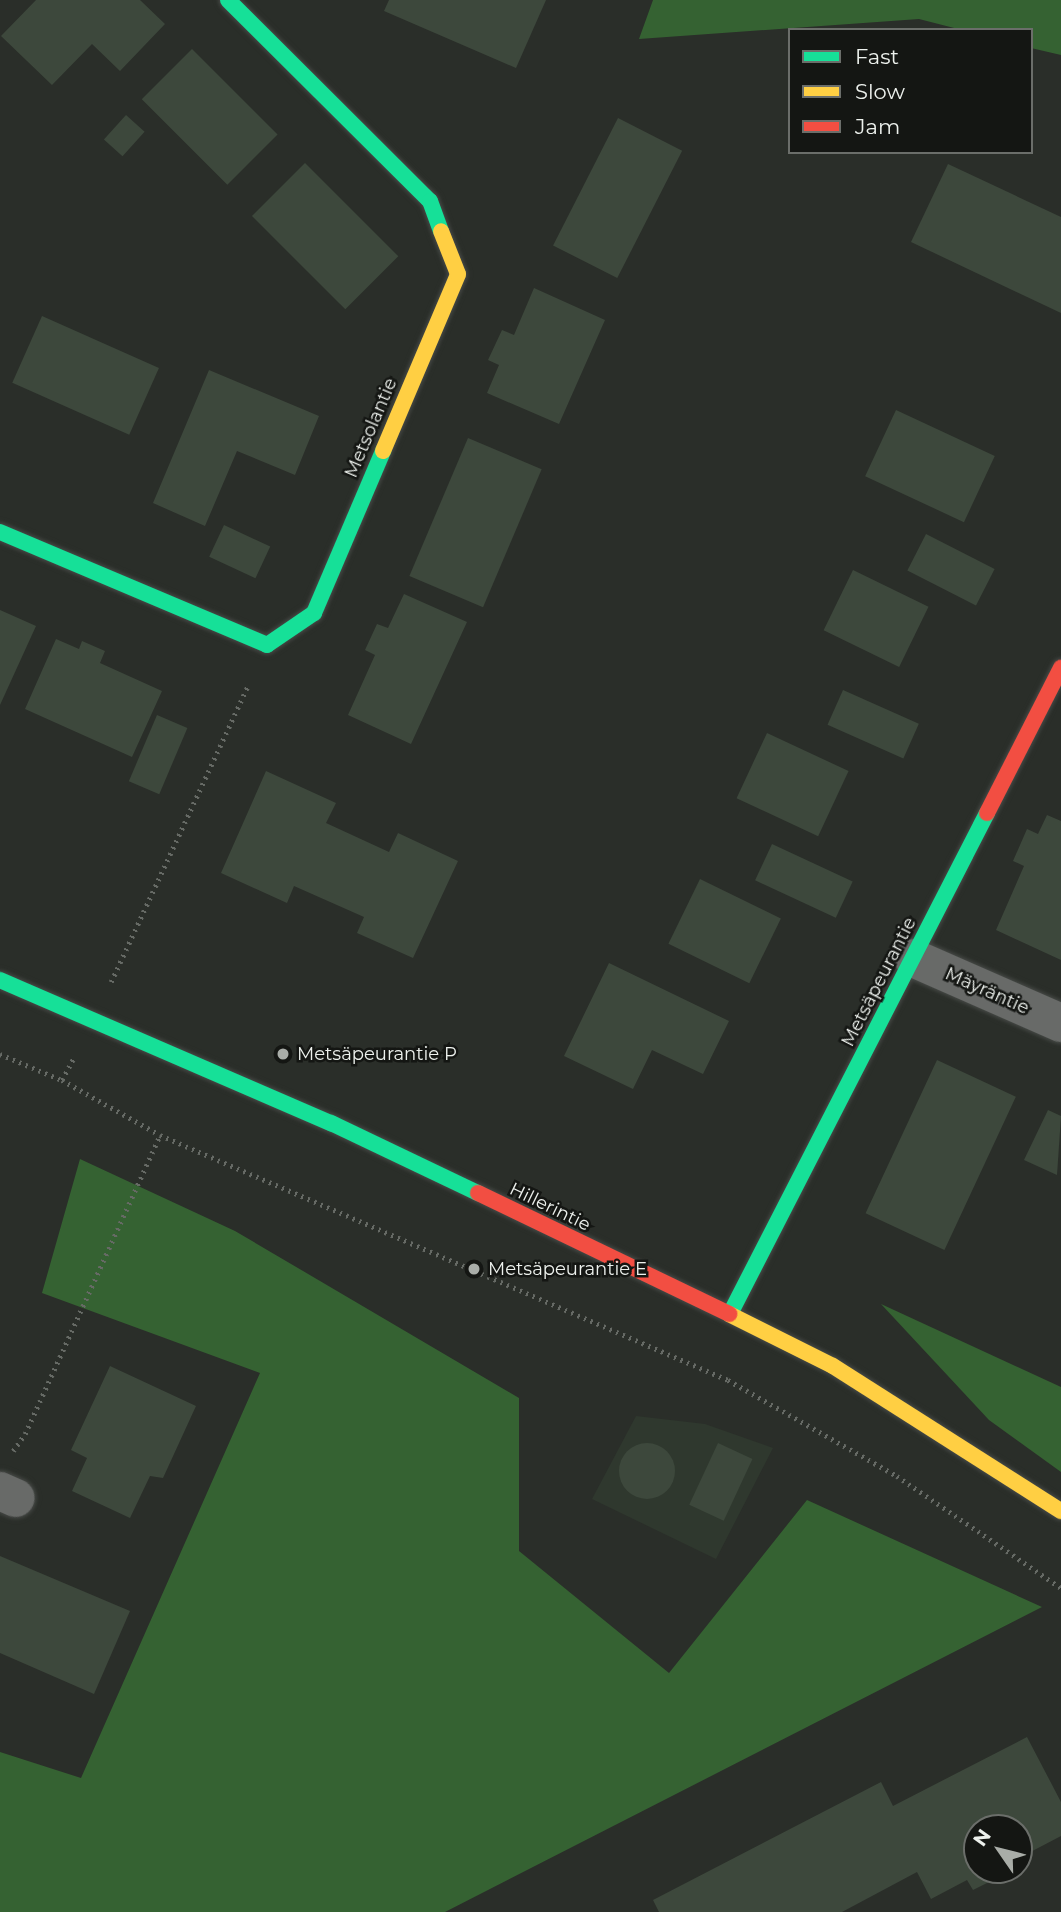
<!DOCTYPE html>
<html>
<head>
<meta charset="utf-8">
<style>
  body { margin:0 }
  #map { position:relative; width:1061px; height:1912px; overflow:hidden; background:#2a2e29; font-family:Montserrat,sans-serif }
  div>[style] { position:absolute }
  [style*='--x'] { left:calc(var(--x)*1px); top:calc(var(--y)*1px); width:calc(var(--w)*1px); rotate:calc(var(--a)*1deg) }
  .built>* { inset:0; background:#2f382e }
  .forest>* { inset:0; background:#356232 }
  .building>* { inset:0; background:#3d483c; transform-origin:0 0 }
  .round { border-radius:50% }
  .path>* { height:4.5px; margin-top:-2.25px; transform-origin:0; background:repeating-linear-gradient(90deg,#666a65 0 2px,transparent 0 7px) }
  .roads { filter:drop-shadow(0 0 2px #474a47) drop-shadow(0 0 2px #474a47) }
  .street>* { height:38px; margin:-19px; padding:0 19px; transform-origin:19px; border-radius:19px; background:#686a68 }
  .fast>* { height:16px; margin:-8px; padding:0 8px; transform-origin:8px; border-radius:8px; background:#16e098 }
  .slow>* { height:16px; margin:-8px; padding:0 8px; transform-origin:8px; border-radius:8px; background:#ffcf43 }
  .jam>* { height:16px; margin:-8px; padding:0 8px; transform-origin:8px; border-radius:8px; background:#f24e42 }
  .dots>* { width:19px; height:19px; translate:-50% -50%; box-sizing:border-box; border:4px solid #141613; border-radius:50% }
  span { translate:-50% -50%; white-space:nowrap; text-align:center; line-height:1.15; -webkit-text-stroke:5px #141613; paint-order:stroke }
  .street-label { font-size:18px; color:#edf1ed }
  .poi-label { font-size:18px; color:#edf1ed }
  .left { translate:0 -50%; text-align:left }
  .legend { position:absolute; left:788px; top:28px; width:245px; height:126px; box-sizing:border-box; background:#141613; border:2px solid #6b6e6a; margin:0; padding:9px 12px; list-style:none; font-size:21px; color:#edf1ed }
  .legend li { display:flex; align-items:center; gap:14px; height:35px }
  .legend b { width:35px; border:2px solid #6b6e6a }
  .north { position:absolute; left:963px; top:1814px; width:70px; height:70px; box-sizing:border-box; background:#141613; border:2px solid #6b6e6a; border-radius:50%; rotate:305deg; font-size:19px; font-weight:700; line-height:28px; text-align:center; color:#edf1ed }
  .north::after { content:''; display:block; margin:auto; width:24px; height:32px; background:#a9ada8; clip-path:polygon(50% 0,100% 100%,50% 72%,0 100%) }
</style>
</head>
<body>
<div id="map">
  <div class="built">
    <i style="clip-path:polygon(636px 1416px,705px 1424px,773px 1448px,716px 1559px,592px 1499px)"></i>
  </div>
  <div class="forest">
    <i style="clip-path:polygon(653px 0,1061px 0,1061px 55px,1031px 48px,1031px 30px,962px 30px,919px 19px,639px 39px)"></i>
    <i style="clip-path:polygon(80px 1159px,235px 1231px,519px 1398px,519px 1551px,669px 1673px,807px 1500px,1042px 1607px,445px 1912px,0 1912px,0 1752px,81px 1778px,260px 1373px,42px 1293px)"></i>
    <i style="clip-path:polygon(881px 1304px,1061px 1387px,1061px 1472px,989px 1420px)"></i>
  </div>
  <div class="building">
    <i style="clip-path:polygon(36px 0,140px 0,165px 24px,120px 71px,92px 44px,52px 85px,1px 36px)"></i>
    <i style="clip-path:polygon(389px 0,546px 0,516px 68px,384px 11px)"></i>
    <i style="left:192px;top:49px;width:121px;height:71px;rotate:45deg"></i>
    <i style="left:126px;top:115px;width:25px;height:33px;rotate:42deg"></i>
    <i style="left:618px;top:118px;width:72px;height:143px;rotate:27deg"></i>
    <i style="left:305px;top:163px;width:132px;height:75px;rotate:45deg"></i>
    <i style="clip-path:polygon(948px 164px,1061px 217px,1061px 313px,911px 242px)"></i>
    <i style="clip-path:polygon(534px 288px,605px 320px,559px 424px,487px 393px,499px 365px,488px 360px,502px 330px,514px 335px)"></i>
    <i style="left:42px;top:316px;width:128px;height:73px;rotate:24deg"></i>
    <i style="clip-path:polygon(209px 370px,319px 416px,295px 475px,237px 451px,205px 526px,153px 503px)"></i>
    <i style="left:896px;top:410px;width:109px;height:73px;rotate:25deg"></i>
    <i style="left:468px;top:438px;width:80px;height:150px;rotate:23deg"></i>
    <i style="left:224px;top:525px;width:51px;height:35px;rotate:25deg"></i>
    <i style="left:926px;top:534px;width:77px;height:41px;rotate:27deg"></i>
    <i style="left:853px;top:570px;width:84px;height:67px;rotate:26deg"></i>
    <i style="clip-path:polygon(404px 594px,467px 622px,411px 744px,348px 715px,375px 655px,365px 650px,377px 624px,388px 628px)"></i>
    <i style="clip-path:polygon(0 610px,36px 626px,0 705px)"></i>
    <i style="clip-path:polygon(56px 639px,79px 649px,82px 641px,105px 651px,100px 663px,162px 691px,132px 757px,25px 709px)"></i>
    <i style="left:843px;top:690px;width:83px;height:38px;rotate:24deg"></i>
    <i style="left:157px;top:715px;width:33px;height:72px;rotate:23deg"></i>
    <i style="left:767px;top:733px;width:90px;height:72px;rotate:25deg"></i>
    <i style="clip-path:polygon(266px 771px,336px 803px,326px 823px,389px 852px,398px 833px,458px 861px,413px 958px,357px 933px,364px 917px,294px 886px,287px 903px,221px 873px)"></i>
    <i style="clip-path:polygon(1047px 815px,1061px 821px,1061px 960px,996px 930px,1024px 866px,1013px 861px,1027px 829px,1038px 834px)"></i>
    <i style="left:772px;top:844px;width:89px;height:40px;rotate:25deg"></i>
    <i style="left:700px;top:879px;width:90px;height:72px;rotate:26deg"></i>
    <i style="clip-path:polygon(609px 963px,729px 1021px,703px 1074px,652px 1050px,633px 1089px,564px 1056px)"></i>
    <i style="left:937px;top:1060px;width:87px;height:169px;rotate:25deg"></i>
    <i style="clip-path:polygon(1048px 1110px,1061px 1116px,1057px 1175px,1024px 1160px)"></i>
    <i style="clip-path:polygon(110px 1366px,196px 1406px,163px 1478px,150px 1476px,130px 1518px,72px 1491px,87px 1458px,71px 1450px)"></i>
    <i class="round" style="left:619px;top:1443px;width:56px;height:56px"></i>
    <i style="left:718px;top:1443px;width:38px;height:68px;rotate:25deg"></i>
    <i style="clip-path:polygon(0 1556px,130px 1611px,94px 1694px,0 1653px)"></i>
    <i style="clip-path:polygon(1027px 1737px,1061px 1802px,1061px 1836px,1019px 1858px,1019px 1828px,977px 1828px,977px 1870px,1013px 1870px,973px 1890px,967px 1880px,931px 1899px,917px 1872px,842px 1912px,659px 1912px,653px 1900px,881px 1782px,893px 1806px)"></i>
  </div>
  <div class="path">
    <i style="--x:111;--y:982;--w:327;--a:-65.2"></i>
    <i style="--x:0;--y:1054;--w:67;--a:22.8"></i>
    <i style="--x:62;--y:1080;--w:112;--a:29.3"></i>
    <i style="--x:160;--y:1135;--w:619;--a:23.33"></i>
    <i style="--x:728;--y:1380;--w:194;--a:29.6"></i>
    <i style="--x:897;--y:1476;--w:199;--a:34.3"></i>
    <i style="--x:62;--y:1080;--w:24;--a:-62"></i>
    <i style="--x:13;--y:1451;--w:21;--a:-55"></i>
    <i style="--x:25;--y:1434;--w:328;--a:-65.7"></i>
  </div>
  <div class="roads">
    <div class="street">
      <i style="--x:913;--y:958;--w:162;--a:23.7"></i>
      <i style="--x:0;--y:1491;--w:17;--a:24"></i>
    </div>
    <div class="fast">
      <i style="--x:228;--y:0;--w:285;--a:44.9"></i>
      <i style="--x:430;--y:201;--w:32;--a:70"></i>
      <i style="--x:0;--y:532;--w:290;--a:22.9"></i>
      <i style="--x:267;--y:645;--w:57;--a:-34.2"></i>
      <i style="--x:314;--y:613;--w:176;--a:-66.9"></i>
      <i style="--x:0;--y:980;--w:361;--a:23.4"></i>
      <i style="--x:331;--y:1123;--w:163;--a:25.5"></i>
      <i style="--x:730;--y:1314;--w:563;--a:-62.84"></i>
    </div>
    <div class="slow">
      <i style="--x:383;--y:451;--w:192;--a:-67"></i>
      <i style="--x:458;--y:274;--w:46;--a:-111.6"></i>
      <i style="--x:729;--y:1314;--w:116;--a:26.6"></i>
      <i style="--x:833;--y:1366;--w:270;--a:32.5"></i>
    </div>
    <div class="jam">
      <i style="--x:987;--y:813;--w:163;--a:-63"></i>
      <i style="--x:478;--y:1193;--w:279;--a:25.7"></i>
    </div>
  </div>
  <div class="dots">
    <i style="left:283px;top:1054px;background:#a9ada8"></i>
    <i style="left:474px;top:1269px;background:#a9ada8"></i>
  </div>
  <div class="street-label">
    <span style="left:371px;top:428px;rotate:-67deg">Metsolantie</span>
    <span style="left:879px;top:982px;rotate:-63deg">Metsäpeurantie</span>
    <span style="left:987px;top:991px;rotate:24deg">Mäyräntie</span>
    <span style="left:550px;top:1207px;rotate:26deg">Hillerintie</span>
  </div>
  <div class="poi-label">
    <span class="left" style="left:297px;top:1054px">Metsäpeurantie P</span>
    <span class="left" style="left:488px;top:1269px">Metsäpeurantie E</span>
  </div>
  <ul class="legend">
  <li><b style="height:9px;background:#16e098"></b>Fast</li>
  <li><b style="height:9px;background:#ffcf43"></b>Slow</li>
  <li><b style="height:9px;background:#f24e42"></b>Jam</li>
  </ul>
  <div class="north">N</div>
</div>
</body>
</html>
